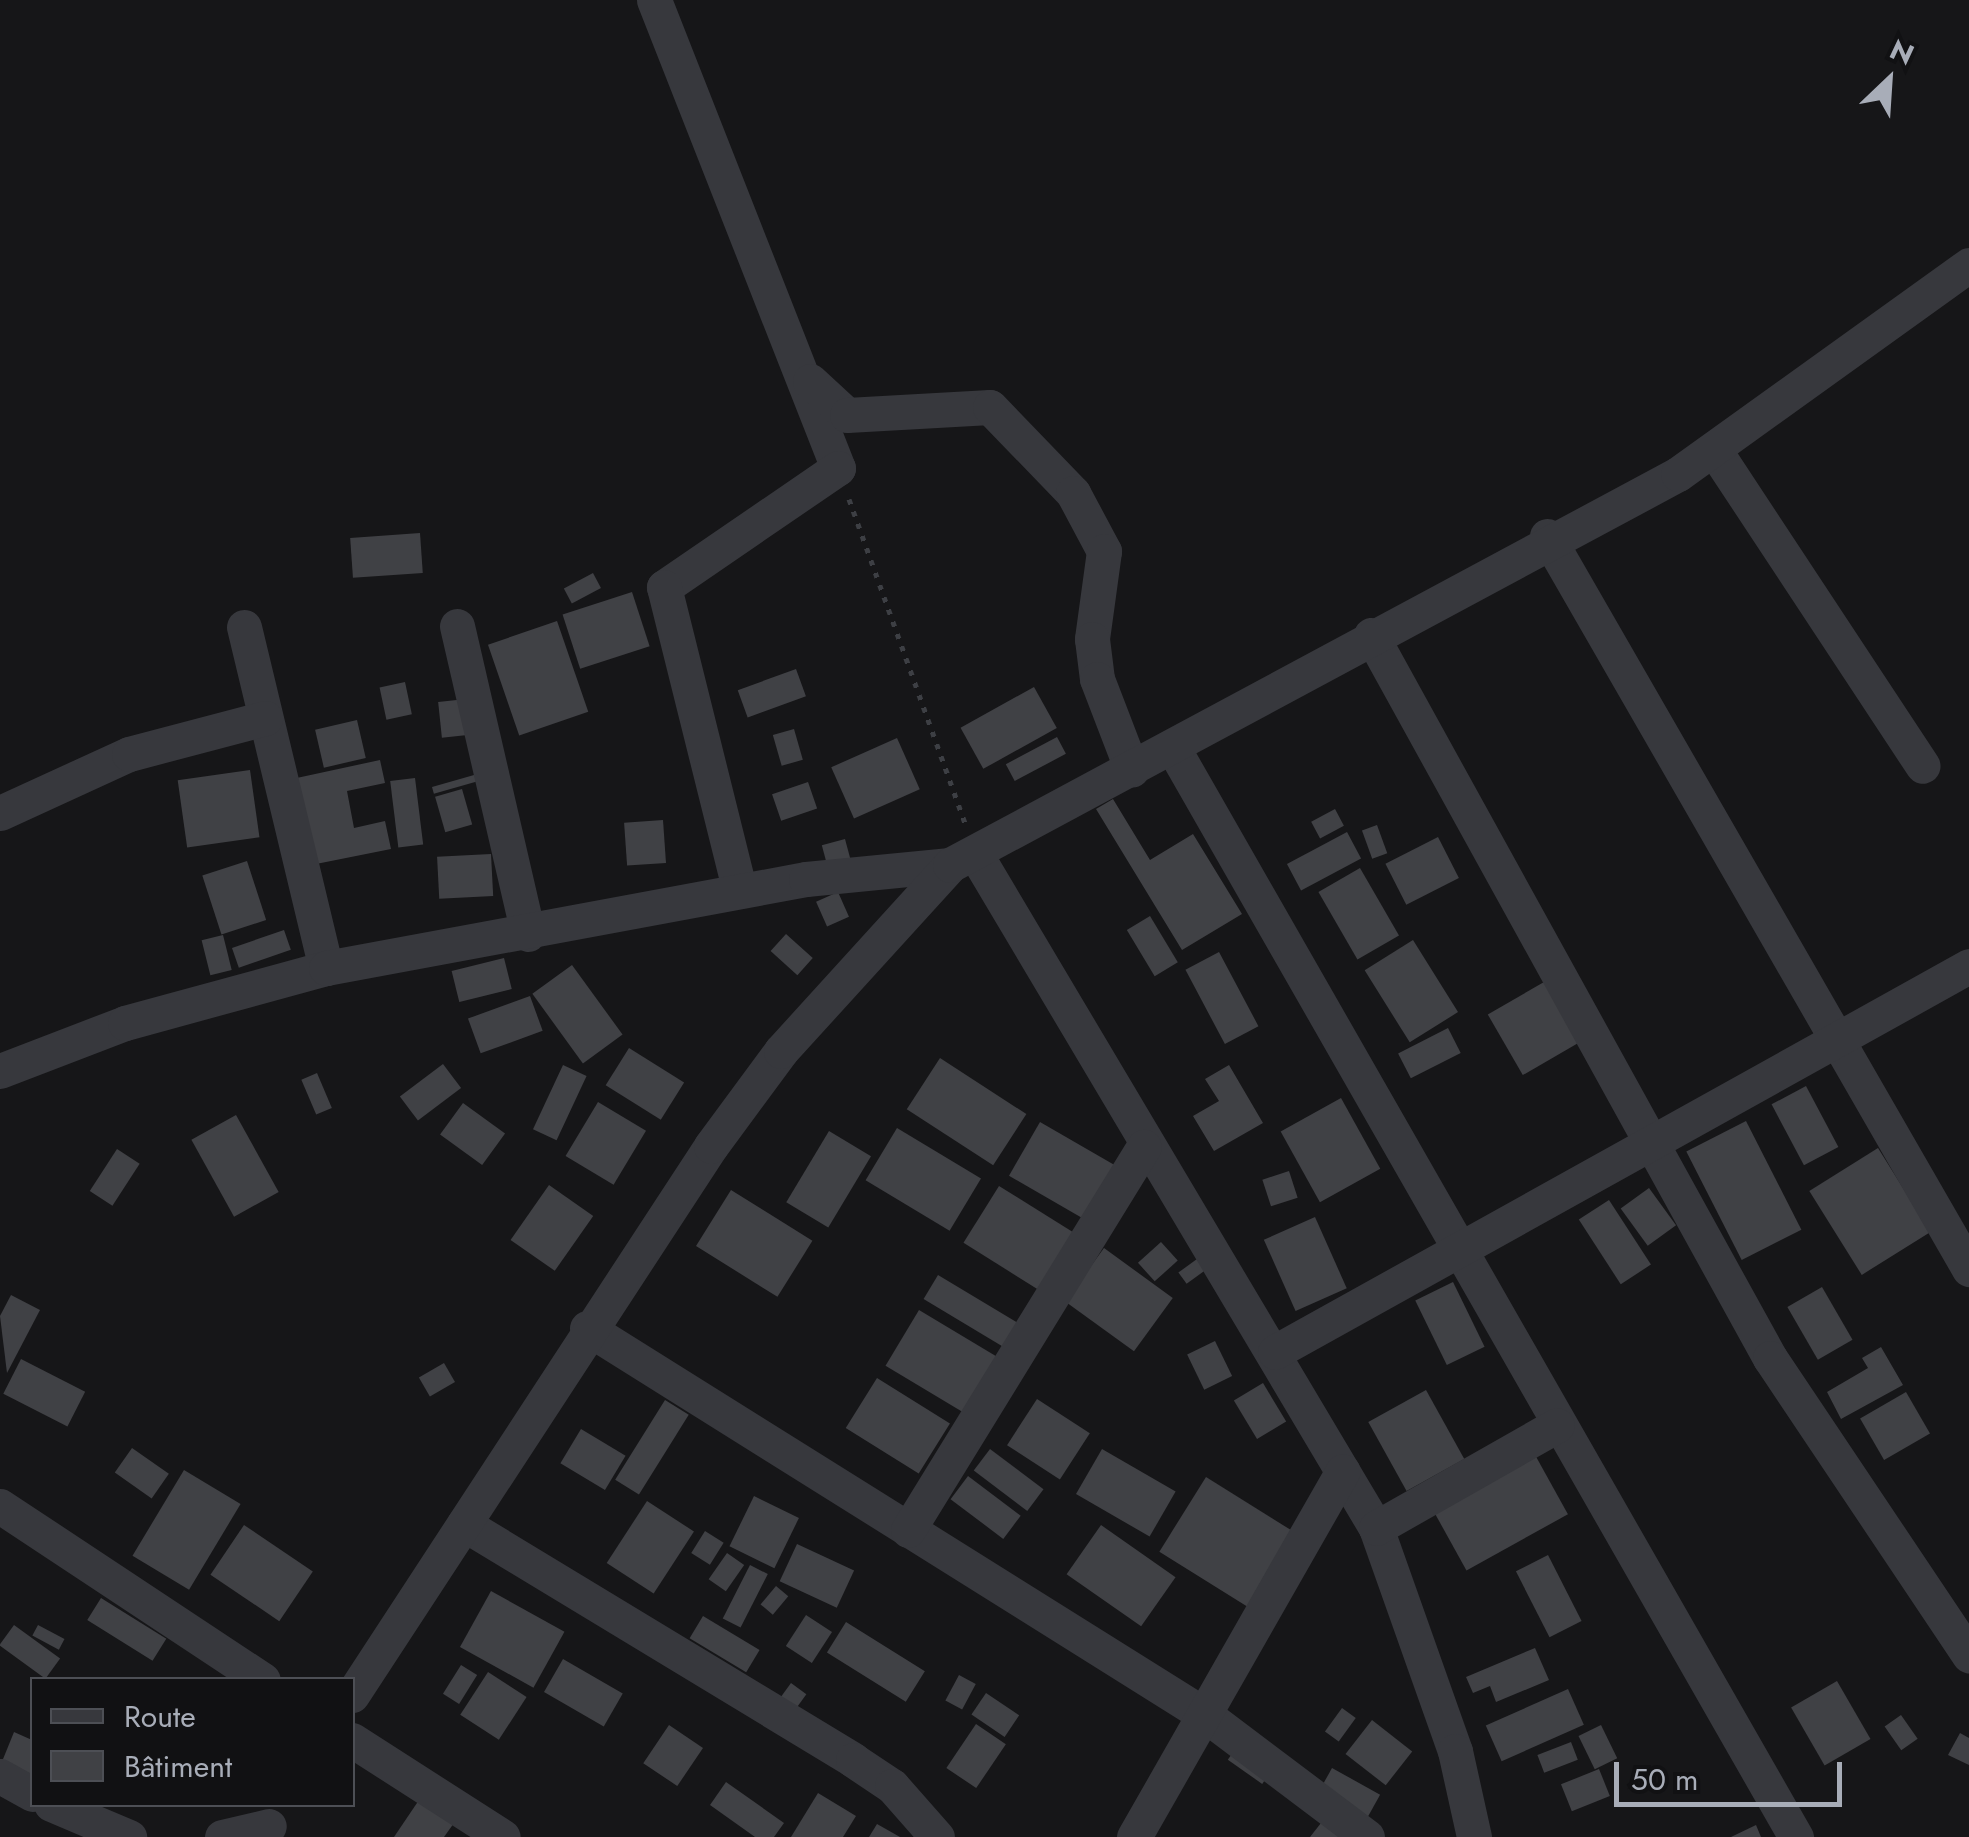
<!DOCTYPE html>
<html>
<head>
<meta charset="utf-8">
<style>
  body { margin:0 }
  #map { position:relative; width:1969px; height:1837px; overflow:hidden; background:#161618; font-family:Jost,sans-serif }
  div>[style] { position:absolute }
  [style*='--x'] { left:calc(var(--x)*1px); top:calc(var(--y)*1px); width:calc(var(--w)*1px); rotate:calc(var(--a)*1deg) }
  .building>* { inset:0; background:#404145; transform-origin:0 0 }
  .path>* { height:5px; margin-top:-2.5px; transform-origin:0; background:repeating-linear-gradient(90deg,#3d3f44 0 5px,transparent 0 13px) }
  .minor>* { height:35px; margin:-17.5px; padding:0 17.5px; transform-origin:17.5px; border-radius:17.5px; background:#37383d }
  span { translate:-50% -50%; white-space:nowrap; text-align:center; line-height:1.15; -webkit-text-stroke:10px #111113; paint-order:stroke }
  .legend { position:absolute; left:30px; top:1677px; width:325px; height:130px; box-sizing:border-box; background:#111113; border:2px solid #4d4f55; margin:0; padding:12px 18px; list-style:none; font-size:30px; color:#a8adb8 }
  .legend li { display:flex; align-items:center; gap:20px; height:50px }
  .legend b { width:50px; border:2px solid #4d4f55 }
  .north { position:absolute; left:1839px; top:30px; width:100px; height:100px; -webkit-text-stroke:8px #111113; paint-order:stroke; rotate:25deg; font-size:28px; font-weight:700; line-height:40px; text-align:center; color:#a8adb8 }
  .north::after { content:''; display:block; margin:auto; width:35px; height:45px; background:#a8adb8; clip-path:polygon(50% 0,100% 100%,50% 72%,0 100%) }
  .scale { position:absolute; left:1614px; top:1762px; width:228px; height:45px; box-sizing:border-box; border:5px solid #a8adb8; border-top:0; padding-left:12px; font-size:30px; line-height:35px; white-space:nowrap; color:#a8adb8; -webkit-text-stroke:8px #111113; paint-order:stroke }
</style>
</head>
<body>
<div id="map">
  <div class="building">
    <i style="left:420px;top:533px;width:40px;height:70px;rotate:86deg"></i>
    <i style="left:593px;top:573px;width:17px;height:33px;rotate:62deg"></i>
    <i style="left:632px;top:592px;width:57px;height:73px;rotate:72deg"></i>
    <i style="left:557px;top:621px;width:96px;height:73px;rotate:71deg"></i>
    <i style="left:796px;top:669px;width:29px;height:62px;rotate:70deg"></i>
    <i style="left:405px;top:682px;width:33px;height:26px;rotate:78deg"></i>
    <i style="left:1034px;top:687px;width:47px;height:84px;rotate:61deg"></i>
    <i style="left:466px;top:699px;width:36px;height:28px;rotate:84deg"></i>
    <i style="left:357px;top:720px;width:39px;height:43px;rotate:77deg"></i>
    <i style="left:794px;top:729px;width:32px;height:22px;rotate:74deg"></i>
    <i style="left:1057px;top:737px;width:19px;height:58px;rotate:62deg"></i>
    <i style="left:897px;top:738px;width:56px;height:72px;rotate:66deg"></i>
    <i style="clip-path:polygon(380px 760px,385px 783px,347px 791px,354px 828px,385px 821px,391px 849px,311px 865px,292px 779px)"></i>
    <i style="left:250px;top:770px;width:68px;height:73px;rotate:82deg"></i>
    <i style="left:481px;top:773px;width:7px;height:51px;rotate:74deg"></i>
    <i style="left:415px;top:778px;width:67px;height:25px;rotate:83deg"></i>
    <i style="left:808px;top:782px;width:28px;height:38px;rotate:71deg"></i>
    <i style="left:462px;top:789px;width:37px;height:28px;rotate:74deg"></i>
    <i style="clip-path:polygon(1113px 799px,1150px 860px,1193px 834px,1242px 914px,1182px 950px,1096px 809px)"></i>
    <i style="left:1335px;top:809px;width:19px;height:27px;rotate:62deg"></i>
    <i style="left:663px;top:820px;width:43px;height:39px;rotate:86deg"></i>
    <i style="left:1377px;top:825px;width:30px;height:16px;rotate:70deg"></i>
    <i style="left:1347px;top:832px;width:30px;height:68px;rotate:62deg"></i>
    <i style="left:1438px;top:837px;width:46px;height:59px;rotate:63deg"></i>
    <i style="left:845px;top:839px;width:20px;height:24px;rotate:75deg"></i>
    <i style="left:491px;top:854px;width:42px;height:54px;rotate:87deg"></i>
    <i style="left:247px;top:861px;width:62px;height:47px;rotate:72deg"></i>
    <i style="left:1360px;top:868px;width:78px;height:48px;rotate:60deg"></i>
    <i style="left:838px;top:892px;width:27px;height:24px;rotate:66deg"></i>
    <i style="left:1150px;top:916px;width:54px;height:27px;rotate:59deg"></i>
    <i style="left:284px;top:930px;width:21px;height:55px;rotate:71deg"></i>
    <i style="left:786px;top:934px;width:36px;height:23px;rotate:42deg"></i>
    <i style="left:223px;top:935px;width:36px;height:22px;rotate:76deg"></i>
    <i style="left:1413px;top:940px;width:85px;height:57px;rotate:58deg"></i>
    <i style="left:1219px;top:952px;width:84px;height:38px;rotate:62deg"></i>
    <i style="left:504px;top:958px;width:32px;height:54px;rotate:76deg"></i>
    <i style="left:572px;top:965px;width:86px;height:49px;rotate:54deg"></i>
    <i style="left:1551px;top:978px;width:70px;height:73px;rotate:60deg"></i>
    <i style="left:530px;top:996px;width:37px;height:66px;rotate:70deg"></i>
    <i style="left:1448px;top:1028px;width:28px;height:56px;rotate:63deg"></i>
    <i style="left:629px;top:1048px;width:65px;height:44px;rotate:32deg"></i>
    <i style="left:940px;top:1058px;width:103px;height:61px;rotate:33deg"></i>
    <i style="left:443px;top:1064px;width:30px;height:54px;rotate:53deg"></i>
    <i style="left:563px;top:1065px;width:26px;height:71px;rotate:25deg"></i>
    <i style="clip-path:polygon(1229px 1065px,1263px 1123px,1214px 1151px,1193px 1116px,1219px 1101px,1205px 1079px)"></i>
    <i style="left:317px;top:1073px;width:38px;height:17px;rotate:67deg"></i>
    <i style="left:1806px;top:1086px;width:69px;height:39px;rotate:62deg"></i>
    <i style="left:1341px;top:1098px;width:81px;height:69px;rotate:61deg"></i>
    <i style="left:598px;top:1102px;width:56px;height:63px;rotate:31deg"></i>
    <i style="left:463px;top:1103px;width:52px;height:39px;rotate:36deg"></i>
    <i style="left:236px;top:1115px;width:88px;height:51px;rotate:61deg"></i>
    <i style="left:1746px;top:1121px;width:122px;height:67px;rotate:63deg"></i>
    <i style="left:1040px;top:1122px;width:95px;height:62px;rotate:30deg"></i>
    <i style="left:897px;top:1128px;width:98px;height:61px;rotate:31deg"></i>
    <i style="left:829px;top:1131px;width:49px;height:83px;rotate:31deg"></i>
    <i style="left:1878px;top:1148px;width:99px;height:81px;rotate:58deg"></i>
    <i style="left:117px;top:1149px;width:27px;height:50px;rotate:33deg"></i>
    <i style="left:1289px;top:1171px;width:28px;height:28px;rotate:72deg"></i>
    <i style="left:549px;top:1185px;width:54px;height:67px;rotate:35deg"></i>
    <i style="left:999px;top:1186px;width:95px;height:67px;rotate:32deg"></i>
    <i style="left:1649px;top:1188px;width:46px;height:35px;rotate:54deg"></i>
    <i style="left:731px;top:1190px;width:96px;height:66px;rotate:32deg"></i>
    <i style="left:1609px;top:1200px;width:77px;height:36px;rotate:57deg"></i>
    <i style="left:1315px;top:1217px;width:78px;height:56px;rotate:66deg"></i>
    <i style="left:1161px;top:1242px;width:25px;height:31px;rotate:48deg"></i>
    <i style="left:1104px;top:1248px;width:85px;height:66px;rotate:36deg"></i>
    <i style="left:1197px;top:1259px;width:14px;height:23px;rotate:54deg"></i>
    <i style="left:938px;top:1275px;width:102px;height:28px;rotate:31deg"></i>
    <i style="left:1453px;top:1282px;width:72px;height:42px;rotate:64deg"></i>
    <i style="left:1822px;top:1287px;width:61px;height:40px;rotate:60deg"></i>
    <i style="clip-path:polygon(11px 1295px,40px 1310px,7px 1373px,0 1316px)"></i>
    <i style="left:919px;top:1310px;width:91px;height:65px;rotate:31deg"></i>
    <i style="left:1215px;top:1341px;width:39px;height:31px;rotate:64deg"></i>
    <i style="clip-path:polygon(1881px 1347px,1903px 1385px,1841px 1419px,1827px 1392px,1868px 1368px,1862px 1358px)"></i>
    <i style="left:21px;top:1359px;width:72px;height:39px;rotate:27deg"></i>
    <i style="left:444px;top:1363px;width:22px;height:29px;rotate:60deg"></i>
    <i style="left:877px;top:1378px;width:86px;height:59px;rotate:32deg"></i>
    <i style="left:1263px;top:1383px;width:45px;height:34px;rotate:59deg"></i>
    <i style="left:1426px;top:1390px;width:79px;height:66px;rotate:61deg"></i>
    <i style="left:1906px;top:1392px;width:48px;height:53px;rotate:60deg"></i>
    <i style="left:1037px;top:1399px;width:63px;height:55px;rotate:33deg"></i>
    <i style="left:665px;top:1400px;width:28px;height:94px;rotate:32deg"></i>
    <i style="left:581px;top:1429px;width:52px;height:40px;rotate:31deg"></i>
    <i style="left:132px;top:1448px;width:45px;height:30px;rotate:35deg"></i>
    <i style="left:990px;top:1449px;width:67px;height:27px;rotate:37deg"></i>
    <i style="left:1102px;top:1449px;width:85px;height:52px;rotate:30deg"></i>
    <i style="left:1534px;top:1453px;width:70px;height:116px;rotate:61deg"></i>
    <i style="left:184px;top:1470px;width:66px;height:100px;rotate:31deg"></i>
    <i style="left:968px;top:1476px;width:66px;height:29px;rotate:37deg"></i>
    <i style="left:1206px;top:1477px;width:104px;height:88px;rotate:32deg"></i>
    <i style="left:754px;top:1496px;width:50px;height:56px;rotate:26deg"></i>
    <i style="left:647px;top:1501px;width:56px;height:74px;rotate:33deg"></i>
    <i style="left:244px;top:1525px;width:83px;height:60px;rotate:34deg"></i>
    <i style="left:1101px;top:1525px;width:91px;height:60px;rotate:35deg"></i>
    <i style="left:705px;top:1531px;width:22px;height:26px;rotate:32deg"></i>
    <i style="left:797px;top:1544px;width:63px;height:41px;rotate:25deg"></i>
    <i style="left:727px;top:1553px;width:21px;height:32px;rotate:35deg"></i>
    <i style="left:1548px;top:1555px;width:74px;height:36px;rotate:63deg"></i>
    <i style="left:750px;top:1565px;width:20px;height:60px;rotate:27deg"></i>
    <i style="left:776px;top:1586px;width:16px;height:24px;rotate:40deg"></i>
    <i style="left:491px;top:1591px;width:84px;height:64px;rotate:29deg"></i>
    <i style="left:101px;top:1598px;width:77px;height:26px;rotate:32deg"></i>
    <i style="left:806px;top:1615px;width:31px;height:37px;rotate:33deg"></i>
    <i style="left:703px;top:1616px;width:66px;height:26px;rotate:31deg"></i>
    <i style="left:846px;top:1622px;width:93px;height:36px;rotate:32deg"></i>
    <i style="left:14px;top:1625px;width:57px;height:25px;rotate:36deg"></i>
    <i style="left:38px;top:1625px;width:30px;height:12px;rotate:28deg"></i>
    <i style="clip-path:polygon(1535px 1648px,1549px 1680px,1496px 1702px,1490px 1686px,1473px 1693px,1466px 1677px)"></i>
    <i style="left:563px;top:1659px;width:69px;height:38px;rotate:30deg"></i>
    <i style="left:461px;top:1665px;width:19px;height:34px;rotate:32deg"></i>
    <i style="left:488px;top:1672px;width:46px;height:51px;rotate:33deg"></i>
    <i style="left:959px;top:1675px;width:19px;height:29px;rotate:28deg"></i>
    <i style="left:1837px;top:1681px;width:67px;height:53px;rotate:60deg"></i>
    <i style="left:791px;top:1683px;width:19px;height:21px;rotate:36deg"></i>
    <i style="left:1568px;top:1689px;width:39px;height:90px;rotate:66deg"></i>
    <i style="left:986px;top:1693px;width:40px;height:26px;rotate:34deg"></i>
    <i style="left:1342px;top:1708px;width:17px;height:29px;rotate:36deg"></i>
    <i style="left:1901px;top:1715px;width:29px;height:20px;rotate:55deg"></i>
    <i style="left:1372px;top:1720px;width:51px;height:43px;rotate:38deg"></i>
    <i style="left:976px;top:1724px;width:36px;height:53px;rotate:34deg"></i>
    <i style="left:669px;top:1725px;width:41px;height:46px;rotate:34deg"></i>
    <i style="left:1601px;top:1725px;width:37px;height:25px;rotate:64deg"></i>
    <i style="clip-path:polygon(14px 1732px,32px 1740px,30px 1777px,1px 1764px)"></i>
    <i style="clip-path:polygon(1960px 1733px,1969px 1738px,1969px 1765px,1948px 1755px)"></i>
    <i style="left:1241px;top:1741px;width:42px;height:23px;rotate:35deg"></i>
    <i style="left:1571px;top:1742px;width:19px;height:36px;rotate:69deg"></i>
    <i style="left:1332px;top:1768px;width:55px;height:29px;rotate:29deg"></i>
    <i style="left:1599px;top:1769px;width:29px;height:41px;rotate:68deg"></i>
    <i style="clip-path:polygon(726px 1782px,784px 1823px,774px 1837px,755px 1837px,710px 1805px)"></i>
    <i style="clip-path:polygon(818px 1793px,856px 1816px,843px 1837px,791px 1837px)"></i>
    <i style="clip-path:polygon(419px 1800px,454px 1823px,444px 1837px,394px 1837px)"></i>
    <i style="clip-path:polygon(1321px 1823px,1339px 1837px,1310px 1837px)"></i>
    <i style="clip-path:polygon(877px 1824px,900px 1837px,869px 1837px)"></i>
    <i style="clip-path:polygon(1756px 1825px,1761px 1837px,1731px 1837px)"></i>
  </div>
  <div class="path">
    <i style="--x:849;--y:499;--w:344;--a:70.3"></i>
  </div>
  <div class="minor">
    <i style="--x:654;--y:0;--w:503;--a:68.54"></i>
    <i style="--x:838;--y:468;--w:211;--a:145.6"></i>
    <i style="--x:664;--y:587;--w:313;--a:76"></i>
    <i style="--x:810;--y:381;--w:50;--a:42.6"></i>
    <i style="--x:847;--y:415;--w:143;--a:-3.2"></i>
    <i style="--x:990;--y:407;--w:120;--a:46"></i>
    <i style="--x:1073;--y:493;--w:66;--a:61.9"></i>
    <i style="--x:1104;--y:551;--w:89;--a:97.8"></i>
    <i style="--x:1092;--y:639;--w:40;--a:82.9"></i>
    <i style="--x:1097;--y:679;--w:97;--a:69"></i>
    <i style="--x:1715;--y:451;--w:377;--a:56.6"></i>
    <i style="--x:1547;--y:536;--w:846;--a:60.07"></i>
    <i style="--x:457;--y:626;--w:316;--a:77"></i>
    <i style="--x:244;--y:627;--w:351;--a:76.5"></i>
    <i style="--x:1371;--y:635;--w:826;--a:61.11"></i>
    <i style="--x:1770;--y:1358;--w:358;--a:56.2"></i>
    <i style="--x:1173;--y:748;--w:1255;--a:60.23"></i>
    <i style="--x:0;--y:813;--w:142;--a:-24.6"></i>
    <i style="--x:129;--y:754;--w:141;--a:-14.8"></i>
    <i style="--x:976;--y:855;--w:783;--a:59.27"></i>
    <i style="--x:1376;--y:1528;--w:237;--a:70.5"></i>
    <i style="--x:1455;--y:1751;--w:88;--a:77.5"></i>
    <i style="--x:0;--y:1071;--w:134;--a:-21"></i>
    <i style="--x:125;--y:1023;--w:208;--a:-15.3"></i>
    <i style="--x:326;--y:968;--w:488;--a:-10.5"></i>
    <i style="--x:806;--y:879;--w:145;--a:-5.6"></i>
    <i style="--x:587;--y:1328;--w:733;--a:32.06"></i>
    <i style="--x:1208;--y:1717;--w:199;--a:37"></i>
    <i style="--x:1275;--y:1352;--w:794;--a:-29.08"></i>
    <i style="--x:0;--y:1506;--w:315;--a:33.5"></i>
    <i style="--x:464;--y:1524;--w:455;--a:31.2"></i>
    <i style="--x:853;--y:1760;--w:47;--a:33.7"></i>
    <i style="--x:892;--y:1786;--w:68;--a:48.6"></i>
    <i style="--x:1376;--y:1528;--w:208;--a:-29.6"></i>
    <i style="--x:908;--y:1530;--w:450;--a:-58.4"></i>
    <i style="--x:352;--y:1695;--w:656;--a:-56.82"></i>
    <i style="--x:711;--y:1146;--w:118;--a:-53.6"></i>
    <i style="--x:781;--y:1051;--w:251;--a:-47.7"></i>
    <i style="--x:950;--y:865;--w:826;--a:-28.24"></i>
    <i style="--x:1678;--y:474;--w:358;--a:-35.7"></i>
    <i style="--x:352;--y:1740;--w:179;--a:32.7"></i>
    <i style="--x:0;--y:1776;--w:37;--a:29"></i>
    <i style="--x:51;--y:1804;--w:85;--a:22.9"></i>
    <i style="--x:222;--y:1837;--w:48;--a:-13.2"></i>
    <i style="--x:1134;--y:1837;--w:421;--a:-60.3"></i>
  </div>
  <ul class="legend">
  <li><b style="height:12px;background:#37383d"></b>Route</li>
  <li><b style="height:28px;background:#404145"></b>Bâtiment</li>
  </ul>
  <div class="north">N</div>
  <div class="scale">50 m</div>
</div>
</body>
</html>
